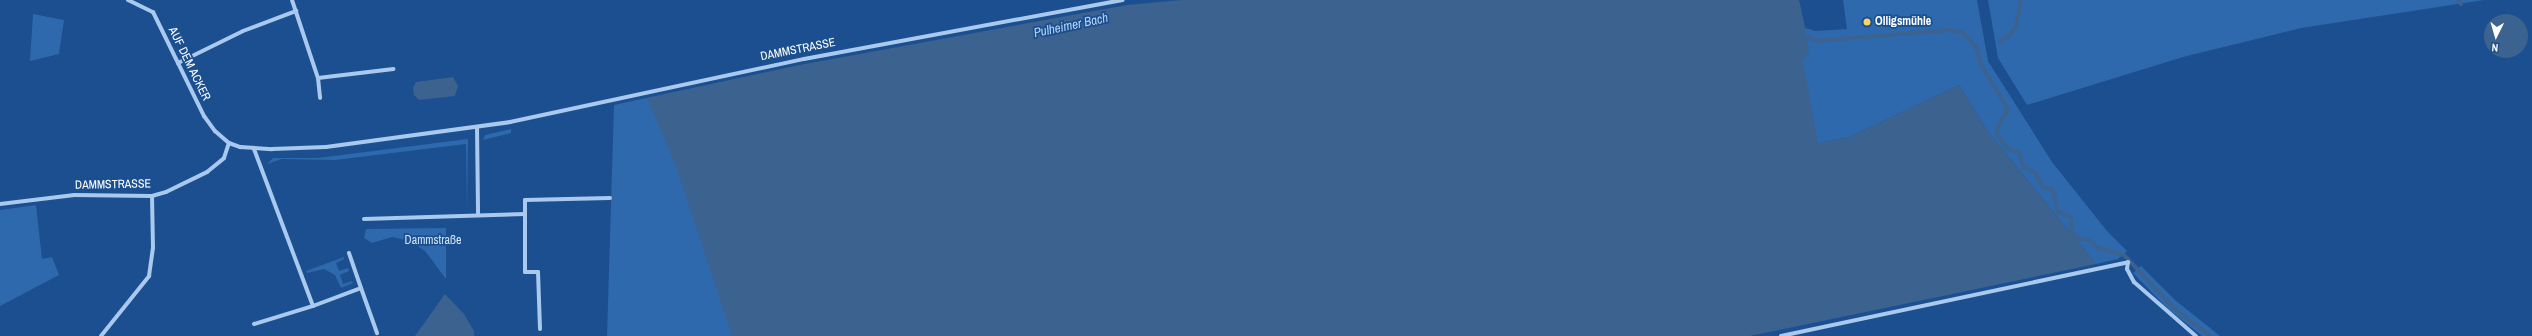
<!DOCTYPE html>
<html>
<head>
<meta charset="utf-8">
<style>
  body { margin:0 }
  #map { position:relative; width:2532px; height:336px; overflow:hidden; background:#1b4f8f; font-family:"Archivo Narrow",sans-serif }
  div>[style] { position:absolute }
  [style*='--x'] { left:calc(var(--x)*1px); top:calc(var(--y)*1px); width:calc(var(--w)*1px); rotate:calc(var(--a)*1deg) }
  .green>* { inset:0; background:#2e69ad }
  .water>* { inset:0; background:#3c6290 }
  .round { border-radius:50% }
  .stream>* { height:4px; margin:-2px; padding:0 2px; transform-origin:2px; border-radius:2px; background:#3c6290 }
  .street>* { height:4px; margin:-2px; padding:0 2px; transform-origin:2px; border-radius:2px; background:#a9c9ee }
  .dots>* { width:11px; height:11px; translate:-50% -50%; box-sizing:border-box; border:2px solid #1b4f8f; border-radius:50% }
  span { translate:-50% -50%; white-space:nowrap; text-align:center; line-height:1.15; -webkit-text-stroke:3.5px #1b4f8f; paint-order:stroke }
  .poi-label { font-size:12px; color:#fff; font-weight:700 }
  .left { translate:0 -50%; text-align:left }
  .street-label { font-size:12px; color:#fff }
  .park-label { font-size:12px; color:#cfe3fa }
  .water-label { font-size:13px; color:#b5d3f5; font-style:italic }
  .north { position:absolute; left:2476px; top:16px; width:40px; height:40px; -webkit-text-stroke:3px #1b4f8f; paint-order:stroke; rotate:185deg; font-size:11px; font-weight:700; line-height:16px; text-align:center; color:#fff }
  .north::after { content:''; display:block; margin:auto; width:14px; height:18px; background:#fff; clip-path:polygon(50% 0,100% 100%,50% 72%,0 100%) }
</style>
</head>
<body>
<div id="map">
  <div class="green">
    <i style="clip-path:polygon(1799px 0,1805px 28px,1816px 31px,1847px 29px,1843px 0,1977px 0,1988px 61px,2052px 162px,2107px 231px,2127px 251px,2118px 259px,2096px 264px,1986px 129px,1959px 85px,1850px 137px,858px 336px,607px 336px,614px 105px,805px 64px)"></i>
    <i style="clip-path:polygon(1988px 0,2484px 0,2301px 28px,2183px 57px,2027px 105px,1998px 58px)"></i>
    <i style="clip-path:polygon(33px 14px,64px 20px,59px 54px,30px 61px)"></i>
    <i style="clip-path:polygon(511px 129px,511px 133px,483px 140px,485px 135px)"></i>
    <i style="clip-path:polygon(468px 139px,467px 212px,466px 144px,335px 160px,282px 159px,267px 164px,273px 158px,318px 158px)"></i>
    <i style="clip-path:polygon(36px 205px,42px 259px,52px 257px,59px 275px,0 306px,0 210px)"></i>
    <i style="clip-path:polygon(446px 228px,446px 279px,425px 251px,410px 241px,392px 237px,372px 243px,364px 238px,366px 229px)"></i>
    <i style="clip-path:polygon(344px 257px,344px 259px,336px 263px,339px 271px,348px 268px,349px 271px,340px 275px,343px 284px,352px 281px,353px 283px,341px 288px,335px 275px,324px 269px,307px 273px,306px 271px)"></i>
    <i style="clip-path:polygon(2141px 266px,2175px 300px,2220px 336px,2202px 336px,2167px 308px,2133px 273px)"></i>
  </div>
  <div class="water">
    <i style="clip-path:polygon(1182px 0,1799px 0,1809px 51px,1803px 62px,1818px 143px,1850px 137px,1959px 85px,1986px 129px,2096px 264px,1750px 336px,732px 336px,676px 166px,647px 98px,805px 64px,1127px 5px)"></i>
    <i class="round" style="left:2484px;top:14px;width:44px;height:44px"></i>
    <i style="clip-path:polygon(453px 77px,458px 86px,455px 96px,419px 100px,414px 95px,413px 88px,416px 82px)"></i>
    <i style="clip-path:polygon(445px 294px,464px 314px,474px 331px,474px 336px,415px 336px)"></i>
  </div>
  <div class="stream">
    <i style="--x:2458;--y:0;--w:5;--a:53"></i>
    <i style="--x:1803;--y:36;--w:16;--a:18"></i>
    <i style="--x:1818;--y:41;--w:131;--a:-4.8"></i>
    <i style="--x:1949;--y:30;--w:13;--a:9"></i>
    <i style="--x:1962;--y:32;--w:22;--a:47"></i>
    <i style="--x:1977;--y:48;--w:17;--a:77"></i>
    <i style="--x:1981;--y:65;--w:52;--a:58.5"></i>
    <i style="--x:2008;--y:109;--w:23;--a:119"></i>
    <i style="--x:1997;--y:129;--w:7;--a:82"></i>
    <i style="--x:1998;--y:136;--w:15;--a:53"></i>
    <i style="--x:2007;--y:148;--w:14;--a:21"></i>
    <i style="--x:2020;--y:153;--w:14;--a:78"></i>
    <i style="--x:2023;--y:167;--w:13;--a:23"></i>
    <i style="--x:2035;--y:172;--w:17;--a:62"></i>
    <i style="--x:2043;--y:187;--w:10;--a:17"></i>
    <i style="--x:2053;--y:190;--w:23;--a:77"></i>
    <i style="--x:2058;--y:212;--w:14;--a:21"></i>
    <i style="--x:2071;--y:217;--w:11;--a:90"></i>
    <i style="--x:2071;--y:228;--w:8;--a:67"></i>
    <i style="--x:2074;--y:235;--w:7;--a:34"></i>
    <i style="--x:2080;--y:239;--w:9;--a:6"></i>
    <i style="--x:2089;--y:240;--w:12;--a:42"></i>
    <i style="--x:2098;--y:248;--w:27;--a:15"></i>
    <i style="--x:2124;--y:255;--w:76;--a:46.6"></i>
    <i style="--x:2176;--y:310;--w:43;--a:37.4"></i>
    <i style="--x:2000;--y:41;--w:12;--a:-31"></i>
    <i style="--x:2010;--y:35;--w:10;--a:-53"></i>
    <i style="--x:2016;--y:27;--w:27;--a:-80"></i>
  </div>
  <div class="street">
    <i style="--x:128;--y:0;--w:28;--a:26"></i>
    <i style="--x:153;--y:12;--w:116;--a:63.9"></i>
    <i style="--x:204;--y:116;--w:19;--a:54"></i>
    <i style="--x:215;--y:131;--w:18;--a:41"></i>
    <i style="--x:229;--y:143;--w:12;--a:20"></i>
    <i style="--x:240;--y:147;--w:32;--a:4"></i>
    <i style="--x:272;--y:149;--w:54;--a:-2.1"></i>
    <i style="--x:326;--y:147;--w:186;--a:-7.7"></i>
    <i style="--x:510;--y:122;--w:301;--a:-12.1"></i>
    <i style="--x:804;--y:59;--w:324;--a:-10.5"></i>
    <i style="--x:292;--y:0;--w:82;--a:71.6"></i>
    <i style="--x:318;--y:78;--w:20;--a:84"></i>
    <i style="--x:178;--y:63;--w:72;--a:-26.2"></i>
    <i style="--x:243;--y:31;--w:57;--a:-20.7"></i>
    <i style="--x:318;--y:78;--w:76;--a:-6.8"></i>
    <i style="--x:477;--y:127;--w:87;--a:89.3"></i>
    <i style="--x:0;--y:204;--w:75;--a:-6.9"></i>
    <i style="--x:74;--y:195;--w:78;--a:0.7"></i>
    <i style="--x:152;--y:196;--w:15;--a:-16"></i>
    <i style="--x:166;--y:192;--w:46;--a:-26"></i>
    <i style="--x:207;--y:172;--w:22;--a:-39"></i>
    <i style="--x:224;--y:158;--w:16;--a:-72"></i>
    <i style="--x:364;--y:219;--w:161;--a:-1.8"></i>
    <i style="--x:361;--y:288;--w:48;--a:70.4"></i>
    <i style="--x:313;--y:306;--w:51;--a:-20.6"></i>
    <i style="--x:361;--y:288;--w:37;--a:-109"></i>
    <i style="--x:254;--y:324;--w:62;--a:-17"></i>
    <i style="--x:313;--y:306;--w:168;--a:-110.6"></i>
    <i style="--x:540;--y:329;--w:57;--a:-92"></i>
    <i style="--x:538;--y:272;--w:13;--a:180"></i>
    <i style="--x:525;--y:272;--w:72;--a:-90"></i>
    <i style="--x:525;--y:200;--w:85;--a:-1.3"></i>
    <i style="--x:101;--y:336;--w:77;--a:-51.3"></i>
    <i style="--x:149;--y:276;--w:28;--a:-82"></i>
    <i style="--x:153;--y:248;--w:52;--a:-91.1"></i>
    <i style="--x:1781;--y:336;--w:355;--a:-12"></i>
    <i style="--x:2128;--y:262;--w:7;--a:98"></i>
    <i style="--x:2127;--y:269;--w:15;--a:62"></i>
    <i style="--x:2134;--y:282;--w:82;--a:41.1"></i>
  </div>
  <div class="dots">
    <i style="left:1867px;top:22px;background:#ffd166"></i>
  </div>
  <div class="poi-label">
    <span class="left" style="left:1875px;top:22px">Olligsmühle</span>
  </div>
  <div class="street-label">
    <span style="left:798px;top:50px;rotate:-11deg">DAMMSTRASSE</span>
    <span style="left:189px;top:64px;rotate:64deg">AUF DEM ACKER</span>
    <span style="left:113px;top:185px;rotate:-1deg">DAMMSTRASSE</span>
  </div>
  <div class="park-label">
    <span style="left:433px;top:241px">Dammstraße</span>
  </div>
  <div class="water-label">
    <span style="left:1071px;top:26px;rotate:-12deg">Pulheimer Bach</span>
  </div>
  <div class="north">N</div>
</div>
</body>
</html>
